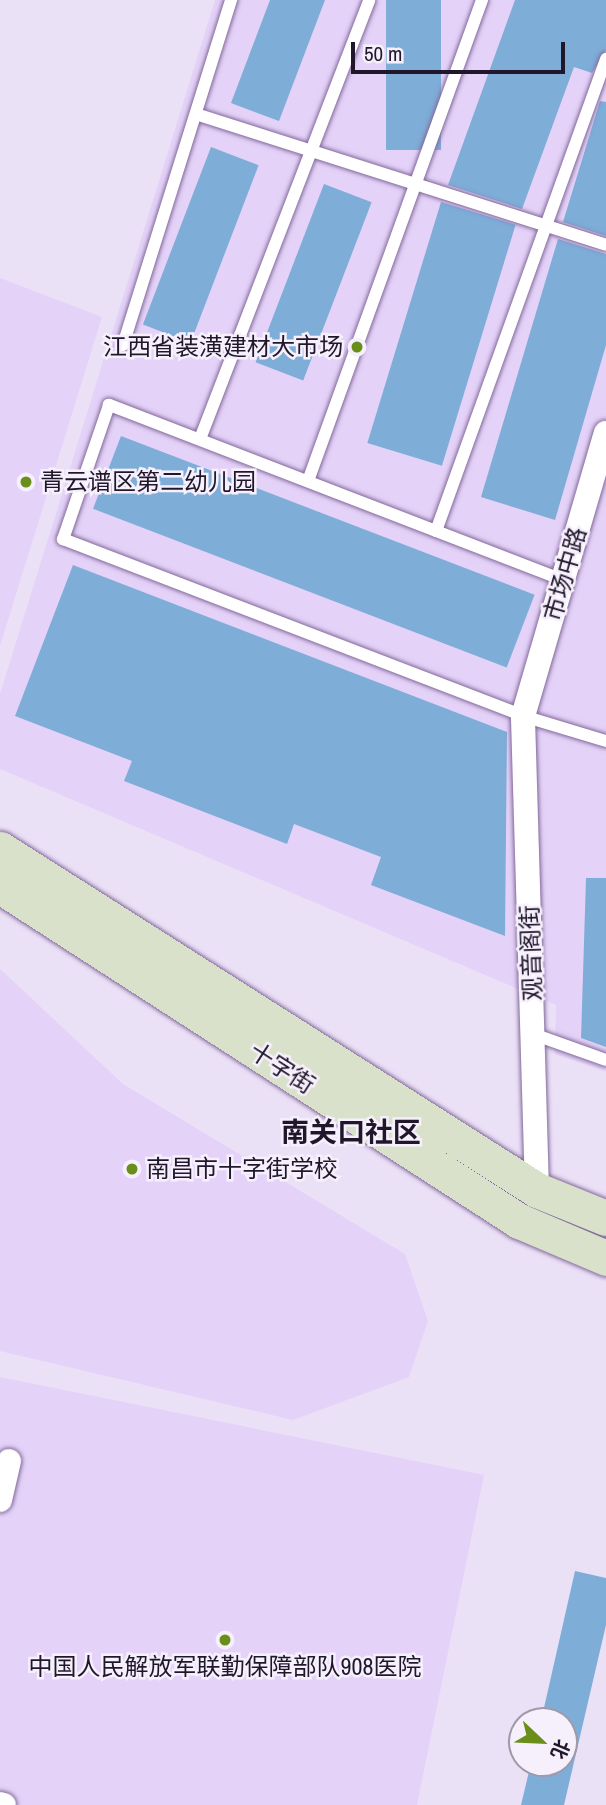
<!DOCTYPE html>
<html>
<head>
<meta charset="utf-8">
<style>
  body { margin:0 }
  #map { position:relative; width:606px; height:1805px; overflow:hidden; background:#ebe1f7; font-family:"Archivo Narrow","Noto Sans SC",sans-serif }
  div>[style] { position:absolute }
  [style*='--x'] { left:calc(var(--x)*1px); top:calc(var(--y)*1px); width:calc(var(--w)*1px); rotate:calc(var(--a)*1deg) }
  .built>* { inset:0; background:#e4d2f8 }
  .building>* { inset:0; background:#7eadd8; transform-origin:0 0 }
  .roads { filter:drop-shadow(0 0 2px #82699b) drop-shadow(0 0 2px #82699b) }
  .lane>* { height:12px; margin:-6px; padding:0 6px; transform-origin:6px; border-radius:6px; background:#fff }
  .street>* { height:24px; margin:-12px; padding:0 12px; transform-origin:12px; border-radius:12px; background:#fff }
  .secondary>* { height:35px; margin:-17.5px; padding:0 17.5px; transform-origin:17.5px; border-radius:17.5px; background:#d9e1cb }
  .dots>* { width:19px; height:19px; translate:-50% -50%; box-sizing:border-box; border:4px solid #f6f0fc; border-radius:50% }
  span { translate:-50% -50%; white-space:nowrap; text-align:center; line-height:1.15; -webkit-text-stroke:5px #f6f0fc; paint-order:stroke }
  .poi-label { font-size:24px; color:#21172b }
  .right { translate:-100% -50%; text-align:right }
  .left { translate:0 -50%; text-align:left }
  .street-label { font-size:24px; color:#21172b }
  .quarter-label { font-size:28px; color:#21172b; font-weight:700 }
  .north { position:absolute; left:508px; top:1707px; width:70px; height:70px; box-sizing:border-box; background:#f6f0fc; border:2px solid #a199a8; border-radius:50%; rotate:113deg; font-size:19px; font-weight:700; line-height:28px; text-align:center; color:#21172b }
  .north::after { content:''; display:block; margin:auto; width:24px; height:32px; background:#698e19; clip-path:polygon(50% 0,100% 100%,50% 72%,0 100%) }
  .scale { position:absolute; left:351px; top:42px; width:214px; height:32px; box-sizing:border-box; border:4px solid #21172b; border-top:0; padding-left:9px; font-size:21px; line-height:24px; white-space:nowrap; color:#21172b; -webkit-text-stroke:5px #f6f0fc; paint-order:stroke }
</style>
</head>
<body>
<div id="map">
  <div class="built">
    <i style="clip-path:polygon(215px 0,606px 0,606px 1071px,555px 1054px,556px 1005px,0 769px,0 694px)"></i>
    <i style="clip-path:polygon(0 278px,102px 317px,0 646px)"></i>
    <i style="clip-path:polygon(0 969px,123px 1084px,405px 1254px,428px 1321px,409px 1377px,293px 1420px,0 1351px)"></i>
    <i style="clip-path:polygon(0 1377px,484px 1475px,417px 1805px,0 1805px)"></i>
  </div>
  <div class="building">
    <i style="clip-path:polygon(270px 0,325px 0,279px 121px,231px 103px)"></i>
    <i style="left:386px;top:0;width:55px;height:150px"></i>
    <i style="clip-path:polygon(515px 0,606px 0,606px 50px,592px 73px,574px 67px,522px 209px,448px 185px)"></i>
    <i style="clip-path:polygon(600px 101px,606px 102px,606px 236px,563px 222px)"></i>
    <i style="left:211px;top:147px;width:51px;height:190px;rotate:21deg"></i>
    <i style="left:324px;top:184px;width:51px;height:191px;rotate:21deg"></i>
    <i style="left:441px;top:202px;width:78px;height:252px;rotate:17deg"></i>
    <i style="clip-path:polygon(558px 239px,606px 254px,606px 345px,555px 520px,481px 497px)"></i>
    <i style="left:121px;top:436px;width:443px;height:78px;rotate:21deg"></i>
    <i style="clip-path:polygon(73px 565px,507px 732px,505px 936px,371px 885px,381px 857px,294px 824px,287px 844px,124px 781px,132px 761px,15px 716px)"></i>
    <i style="clip-path:polygon(586px 878px,606px 878px,606px 1047px,581px 1038px)"></i>
    <i style="clip-path:polygon(575px 1571px,606px 1578px,606px 1625px,564px 1805px,521px 1805px,531px 1763px,564px 1763px,564px 1721px,541px 1721px)"></i>
  </div>
  <div class="roads">
    <div class="lane">
      <i style="--x:196;--y:114;--w:430;--a:17.7"></i>
      <i style="--x:123;--y:345;--w:362;--a:-72.6"></i>
      <i style="--x:200;--y:439;--w:470;--a:-68.9"></i>
      <i style="--x:308;--y:481;--w:512;--a:-70.11"></i>
      <i style="--x:436;--y:531;--w:502;--a:-70.19"></i>
      <i style="--x:563;--y:580;--w:487;--a:-158.9"></i>
      <i style="--x:109;--y:405;--w:142;--a:108.9"></i>
      <i style="--x:63;--y:539;--w:493;--a:21"></i>
      <i style="--x:523;--y:716;--w:87;--a:16.8"></i>
      <i style="--x:533;--y:1034;--w:77;--a:19.6"></i>
    </div>
    <div class="street">
      <i style="--x:537;--y:1190;--w:474;--a:-91.7"></i>
      <i style="--x:523;--y:716;--w:295;--a:-73.7"></i>
      <i style="--x:0;--y:1500;--w:40;--a:-77"></i>
      <i style="--x:0;--y:1804;--w:4;--a:14"></i>
    </div>
    <div class="secondary">
      <i style="--x:0;--y:849;--w:636;--a:32.42"></i>
      <i style="--x:537;--y:1190;--w:74;--a:22.1"></i>
      <i style="--x:0;--y:886;--w:618;--a:32.84"></i>
      <i style="--x:519;--y:1221;--w:95;--a:23"></i>
    </div>
  </div>
  <div class="dots">
    <i style="left:357px;top:347px;background:#698e19"></i>
    <i style="left:26px;top:482px;background:#698e19"></i>
    <i style="left:132px;top:1169px;background:#698e19"></i>
    <i style="left:225px;top:1640px;background:#698e19"></i>
  </div>
  <div class="poi-label">
    <span class="right" style="left:343px;top:347px">江西省装潢建材大市场</span>
    <span class="left" style="left:40px;top:482px">青云谱区第二幼儿园</span>
    <span class="left" style="left:146px;top:1169px">南昌市十字街学校</span>
    <span style="left:225px;top:1667px">中国人民解放军联勤保障部队908医院</span>
  </div>
  <div class="street-label">
    <span style="left:565px;top:574px;rotate:-74deg">市场中路</span>
    <span style="left:531px;top:953px;rotate:-92deg">观音阁街</span>
    <span style="left:282px;top:1068px;rotate:33deg">十字街</span>
  </div>
  <div class="quarter-label">
    <span style="left:351px;top:1132px">南关口社区</span>
  </div>
  <div class="north">北</div>
  <div class="scale">50 m</div>
</div>
</body>
</html>
